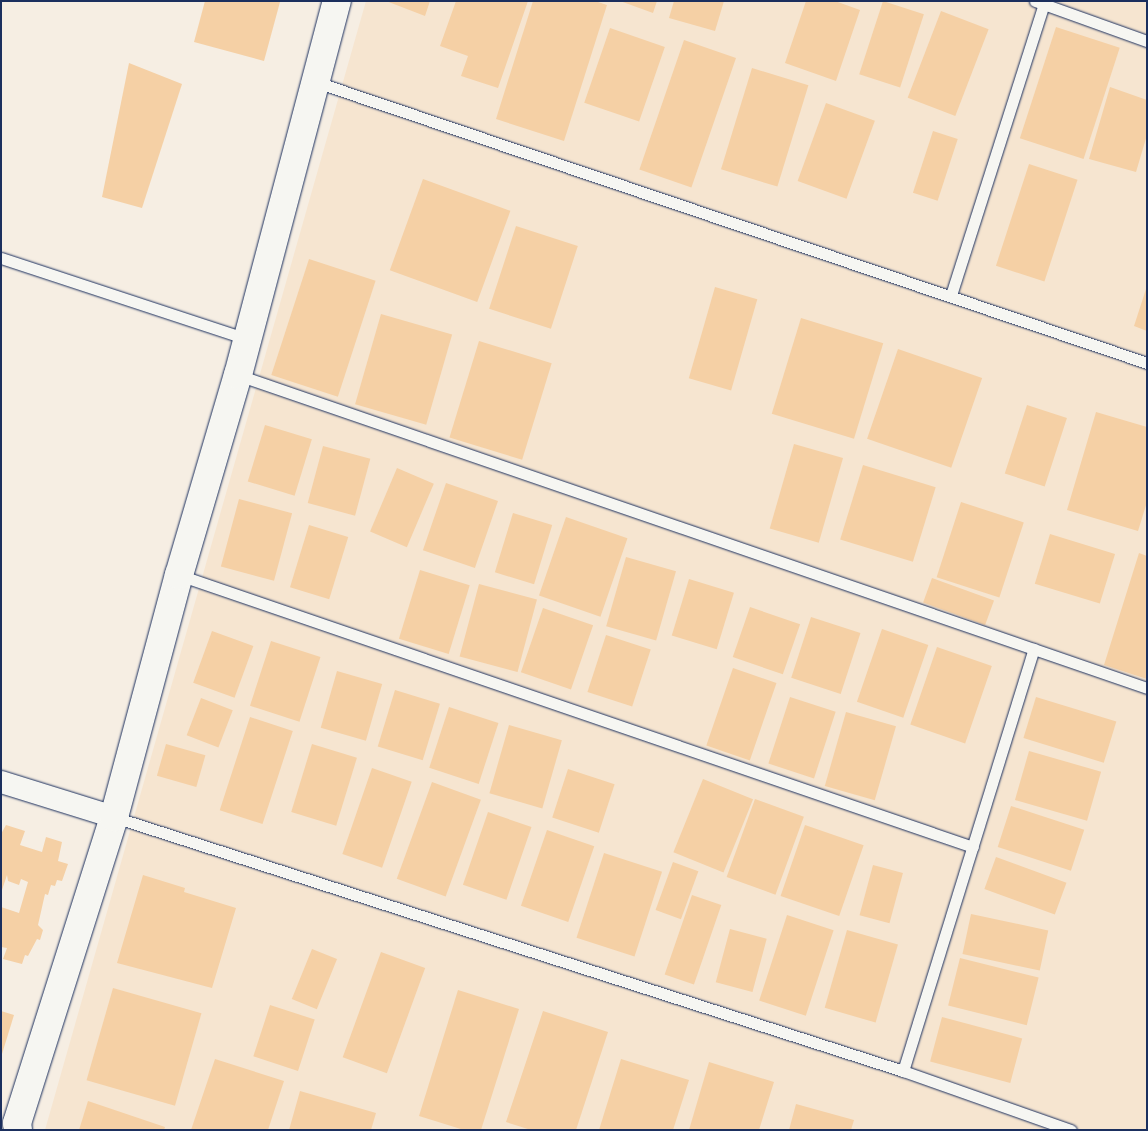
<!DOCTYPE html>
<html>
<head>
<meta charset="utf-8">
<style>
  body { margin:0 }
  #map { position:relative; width:1148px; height:1131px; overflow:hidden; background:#f6eee3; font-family:"Shantell Sans",sans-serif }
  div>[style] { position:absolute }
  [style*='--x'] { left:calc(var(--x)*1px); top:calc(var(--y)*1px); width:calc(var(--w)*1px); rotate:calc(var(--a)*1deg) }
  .built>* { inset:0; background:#f6e5d0 }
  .building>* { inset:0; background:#f5d0a5; transform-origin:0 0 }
  .roads { filter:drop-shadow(0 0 1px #1b2f5e) drop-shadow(0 0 1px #1b2f5e) }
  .service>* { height:11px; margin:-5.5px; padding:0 5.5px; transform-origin:5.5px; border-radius:5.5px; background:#f6f6f2 }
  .minor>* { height:22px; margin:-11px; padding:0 11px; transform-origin:11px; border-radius:11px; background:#f6f6f2 }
  .tertiary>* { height:28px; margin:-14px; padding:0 14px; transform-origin:14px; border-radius:14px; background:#f6f6f2 }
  span { translate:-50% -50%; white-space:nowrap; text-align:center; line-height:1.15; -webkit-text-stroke:4.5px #f6f6f2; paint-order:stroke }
  .frame { position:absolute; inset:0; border:2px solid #1b2f5e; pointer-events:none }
</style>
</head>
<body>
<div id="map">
  <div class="built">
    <i style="clip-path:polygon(366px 1px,1147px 1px,1147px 1130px,45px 1130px)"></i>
  </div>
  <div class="building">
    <i style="clip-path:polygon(205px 1px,280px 2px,264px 61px,194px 42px)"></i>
    <i style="clip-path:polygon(386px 1px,430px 1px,425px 16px)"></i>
    <i style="clip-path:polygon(456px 1px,528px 1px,498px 88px,461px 76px,468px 56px,440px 46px)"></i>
    <i style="clip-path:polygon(533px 1px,595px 1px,607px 5px,564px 141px,496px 119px)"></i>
    <i style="clip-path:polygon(620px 1px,657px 1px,653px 13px)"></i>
    <i style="clip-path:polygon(674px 1px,724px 1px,715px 31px,669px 18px)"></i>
    <i style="clip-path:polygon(806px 1px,835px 1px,860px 10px,836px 81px,785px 63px)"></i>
    <i style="left:883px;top:1px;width:43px;height:77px;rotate:18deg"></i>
    <i style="left:941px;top:11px;width:51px;height:93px;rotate:21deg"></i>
    <i style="left:1056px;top:27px;width:67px;height:117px;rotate:18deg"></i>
    <i style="left:610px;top:28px;width:58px;height:79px;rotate:19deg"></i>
    <i style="left:684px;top:40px;width:55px;height:137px;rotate:19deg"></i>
    <i style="clip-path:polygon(129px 63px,182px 84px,142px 208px,102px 197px)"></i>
    <i style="left:752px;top:68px;width:59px;height:106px;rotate:17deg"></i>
    <i style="clip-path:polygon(1110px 87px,1147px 100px,1147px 135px,1136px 172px,1089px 159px)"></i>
    <i style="left:826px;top:103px;width:52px;height:83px;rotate:20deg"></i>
    <i style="left:933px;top:131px;width:26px;height:65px;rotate:18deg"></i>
    <i style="left:1029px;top:164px;width:51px;height:107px;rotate:18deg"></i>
    <i style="left:423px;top:179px;width:93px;height:97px;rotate:20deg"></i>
    <i style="left:516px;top:226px;width:65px;height:87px;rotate:18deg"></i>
    <i style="left:309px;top:259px;width:70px;height:122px;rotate:18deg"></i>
    <i style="left:715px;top:287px;width:44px;height:95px;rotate:16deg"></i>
    <i style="clip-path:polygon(1146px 289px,1147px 289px,1147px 331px,1134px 326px)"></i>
    <i style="left:381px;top:314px;width:74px;height:94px;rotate:16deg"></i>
    <i style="left:801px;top:318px;width:86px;height:100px;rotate:17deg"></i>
    <i style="left:479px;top:341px;width:76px;height:101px;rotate:17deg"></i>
    <i style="left:898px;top:349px;width:89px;height:95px;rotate:19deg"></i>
    <i style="left:1027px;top:405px;width:42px;height:72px;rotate:18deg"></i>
    <i style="clip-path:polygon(1096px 412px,1147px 427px,1147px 502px,1138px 531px,1067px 510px)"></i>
    <i style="left:265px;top:425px;width:49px;height:59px;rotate:17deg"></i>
    <i style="left:794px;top:444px;width:51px;height:88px;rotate:16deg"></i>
    <i style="left:323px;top:446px;width:49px;height:59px;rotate:15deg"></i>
    <i style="left:863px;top:465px;width:76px;height:78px;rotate:17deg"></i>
    <i style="left:397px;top:468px;width:40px;height:69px;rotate:23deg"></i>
    <i style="left:446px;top:483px;width:55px;height:71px;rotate:19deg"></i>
    <i style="left:239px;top:499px;width:55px;height:70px;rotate:15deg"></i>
    <i style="left:961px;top:502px;width:66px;height:79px;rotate:18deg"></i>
    <i style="left:513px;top:513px;width:41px;height:62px;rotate:17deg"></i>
    <i style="left:566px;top:517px;width:65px;height:83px;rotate:19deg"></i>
    <i style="left:309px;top:525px;width:41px;height:65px;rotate:17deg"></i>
    <i style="left:1050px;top:534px;width:68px;height:52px;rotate:17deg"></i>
    <i style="clip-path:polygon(1139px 553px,1147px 556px,1147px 679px,1104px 665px)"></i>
    <i style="left:626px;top:557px;width:52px;height:72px;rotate:16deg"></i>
    <i style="left:420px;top:570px;width:52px;height:72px;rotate:17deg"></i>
    <i style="left:932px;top:578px;width:66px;height:26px;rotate:20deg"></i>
    <i style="left:689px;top:579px;width:47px;height:59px;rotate:17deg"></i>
    <i style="left:479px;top:584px;width:60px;height:75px;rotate:15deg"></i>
    <i style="left:750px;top:607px;width:53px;height:53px;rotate:19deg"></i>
    <i style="left:543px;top:608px;width:53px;height:68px;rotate:19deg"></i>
    <i style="left:811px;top:617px;width:52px;height:64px;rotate:18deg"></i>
    <i style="left:882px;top:629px;width:49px;height:77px;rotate:19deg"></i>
    <i style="left:212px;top:631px;width:44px;height:55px;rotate:20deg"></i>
    <i style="left:606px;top:635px;width:47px;height:60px;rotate:18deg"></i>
    <i style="left:271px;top:641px;width:52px;height:68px;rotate:18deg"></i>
    <i style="left:937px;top:647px;width:58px;height:82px;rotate:19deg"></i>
    <i style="left:733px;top:668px;width:46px;height:82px;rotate:19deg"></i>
    <i style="left:337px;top:671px;width:47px;height:59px;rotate:16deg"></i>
    <i style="left:395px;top:690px;width:47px;height:59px;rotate:17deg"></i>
    <i style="left:790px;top:697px;width:48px;height:70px;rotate:18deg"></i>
    <i style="left:1036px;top:697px;width:84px;height:43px;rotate:17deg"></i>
    <i style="left:201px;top:698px;width:34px;height:40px;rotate:21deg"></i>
    <i style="left:449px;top:707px;width:52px;height:64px;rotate:18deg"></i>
    <i style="left:846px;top:712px;width:52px;height:77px;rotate:16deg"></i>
    <i style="left:250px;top:717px;width:45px;height:98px;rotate:18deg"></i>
    <i style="left:509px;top:725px;width:55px;height:71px;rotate:16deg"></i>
    <i style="left:166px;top:744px;width:41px;height:33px;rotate:16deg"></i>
    <i style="left:312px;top:744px;width:47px;height:71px;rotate:17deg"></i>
    <i style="left:1029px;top:751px;width:75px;height:51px;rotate:16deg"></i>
    <i style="left:372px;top:768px;width:42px;height:91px;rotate:19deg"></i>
    <i style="left:568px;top:769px;width:49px;height:51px;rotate:18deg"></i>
    <i style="left:703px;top:779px;width:54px;height:79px;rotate:22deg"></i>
    <i style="left:432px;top:782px;width:52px;height:103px;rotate:20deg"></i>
    <i style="left:755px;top:799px;width:52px;height:83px;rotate:20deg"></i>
    <i style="left:1011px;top:806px;width:77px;height:43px;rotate:18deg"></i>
    <i style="left:488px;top:812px;width:46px;height:77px;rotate:19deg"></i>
    <i style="clip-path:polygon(6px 825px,25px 831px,20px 845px,42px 852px,46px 837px,62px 842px,58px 861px,68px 864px,62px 881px,57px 880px,55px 886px,51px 885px,48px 895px,45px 894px,38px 925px,43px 930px,40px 940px,37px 939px,28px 956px,25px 955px,22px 964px,3px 959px,7px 948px,1px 947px,1px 907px,19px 913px,28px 882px,21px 879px,19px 885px,8px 881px,7px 875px,1px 893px,1px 834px)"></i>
    <i style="left:805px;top:825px;width:62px;height:75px;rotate:19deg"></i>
    <i style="left:547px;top:830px;width:50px;height:80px;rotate:19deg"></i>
    <i style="left:604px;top:853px;width:61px;height:89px;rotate:18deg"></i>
    <i style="left:996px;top:857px;width:75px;height:34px;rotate:20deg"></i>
    <i style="left:673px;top:862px;width:27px;height:51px;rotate:20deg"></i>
    <i style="left:873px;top:865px;width:31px;height:52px;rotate:15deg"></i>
    <i style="clip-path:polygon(143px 875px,185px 888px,184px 892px,236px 908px,212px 988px,117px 963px)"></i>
    <i style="left:692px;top:895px;width:31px;height:84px;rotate:19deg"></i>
    <i style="left:971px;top:914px;width:79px;height:41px;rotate:12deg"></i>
    <i style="left:787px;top:915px;width:49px;height:90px;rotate:18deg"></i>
    <i style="left:730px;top:929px;width:38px;height:55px;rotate:15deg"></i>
    <i style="left:847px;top:930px;width:53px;height:81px;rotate:16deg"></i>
    <i style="left:312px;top:949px;width:27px;height:54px;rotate:22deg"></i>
    <i style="left:381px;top:952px;width:47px;height:112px;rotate:20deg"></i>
    <i style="left:960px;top:958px;width:81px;height:49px;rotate:14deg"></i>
    <i style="left:113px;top:988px;width:92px;height:96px;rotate:16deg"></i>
    <i style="clip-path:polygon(458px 990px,519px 1009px,481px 1130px,464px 1130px,419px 1116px)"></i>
    <i style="left:270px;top:1005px;width:47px;height:54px;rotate:18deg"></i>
    <i style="clip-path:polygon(1px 1011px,14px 1015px,2px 1054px,1px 1054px)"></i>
    <i style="clip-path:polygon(543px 1011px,608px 1032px,576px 1130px,531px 1130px,506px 1122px)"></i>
    <i style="left:942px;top:1017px;width:83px;height:46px;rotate:15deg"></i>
    <i style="clip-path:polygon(215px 1059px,284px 1081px,268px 1130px,191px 1130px)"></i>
    <i style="clip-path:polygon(621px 1059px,689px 1080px,673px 1130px,599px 1130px)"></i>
    <i style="clip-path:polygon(709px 1062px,774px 1082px,759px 1130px,689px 1130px)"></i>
    <i style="clip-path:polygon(300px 1091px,376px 1113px,371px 1130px,289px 1130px)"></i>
    <i style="clip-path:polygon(88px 1101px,165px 1127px,164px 1130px,79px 1130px)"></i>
    <i style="clip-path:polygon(796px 1104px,854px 1120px,851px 1130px,789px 1130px)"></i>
  </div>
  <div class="roads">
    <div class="service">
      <i style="--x:1035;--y:1;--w:119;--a:19.7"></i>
      <i style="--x:316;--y:82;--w:877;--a:18.68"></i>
      <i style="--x:1;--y:258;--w:260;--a:18.2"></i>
      <i style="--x:951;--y:295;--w:305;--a:-72.3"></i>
      <i style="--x:238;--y:375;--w:961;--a:19"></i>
      <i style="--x:179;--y:575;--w:839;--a:18.91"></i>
      <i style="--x:114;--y:817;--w:829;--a:17.84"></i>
      <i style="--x:903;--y:1071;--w:178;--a:19.4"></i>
      <i style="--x:903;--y:1071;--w:442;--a:-72.8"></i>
    </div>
    <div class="minor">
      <i style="--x:1;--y:782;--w:118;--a:17.2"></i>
    </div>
    <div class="tertiary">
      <i style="--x:18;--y:1130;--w:7;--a:-98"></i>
      <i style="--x:17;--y:1123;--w:321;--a:-72.4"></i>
      <i style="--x:114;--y:817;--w:251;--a:-75"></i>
      <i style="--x:179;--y:575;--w:209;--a:-73.6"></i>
      <i style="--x:238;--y:375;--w:387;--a:-75.2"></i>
    </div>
  </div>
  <div class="frame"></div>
</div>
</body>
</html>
